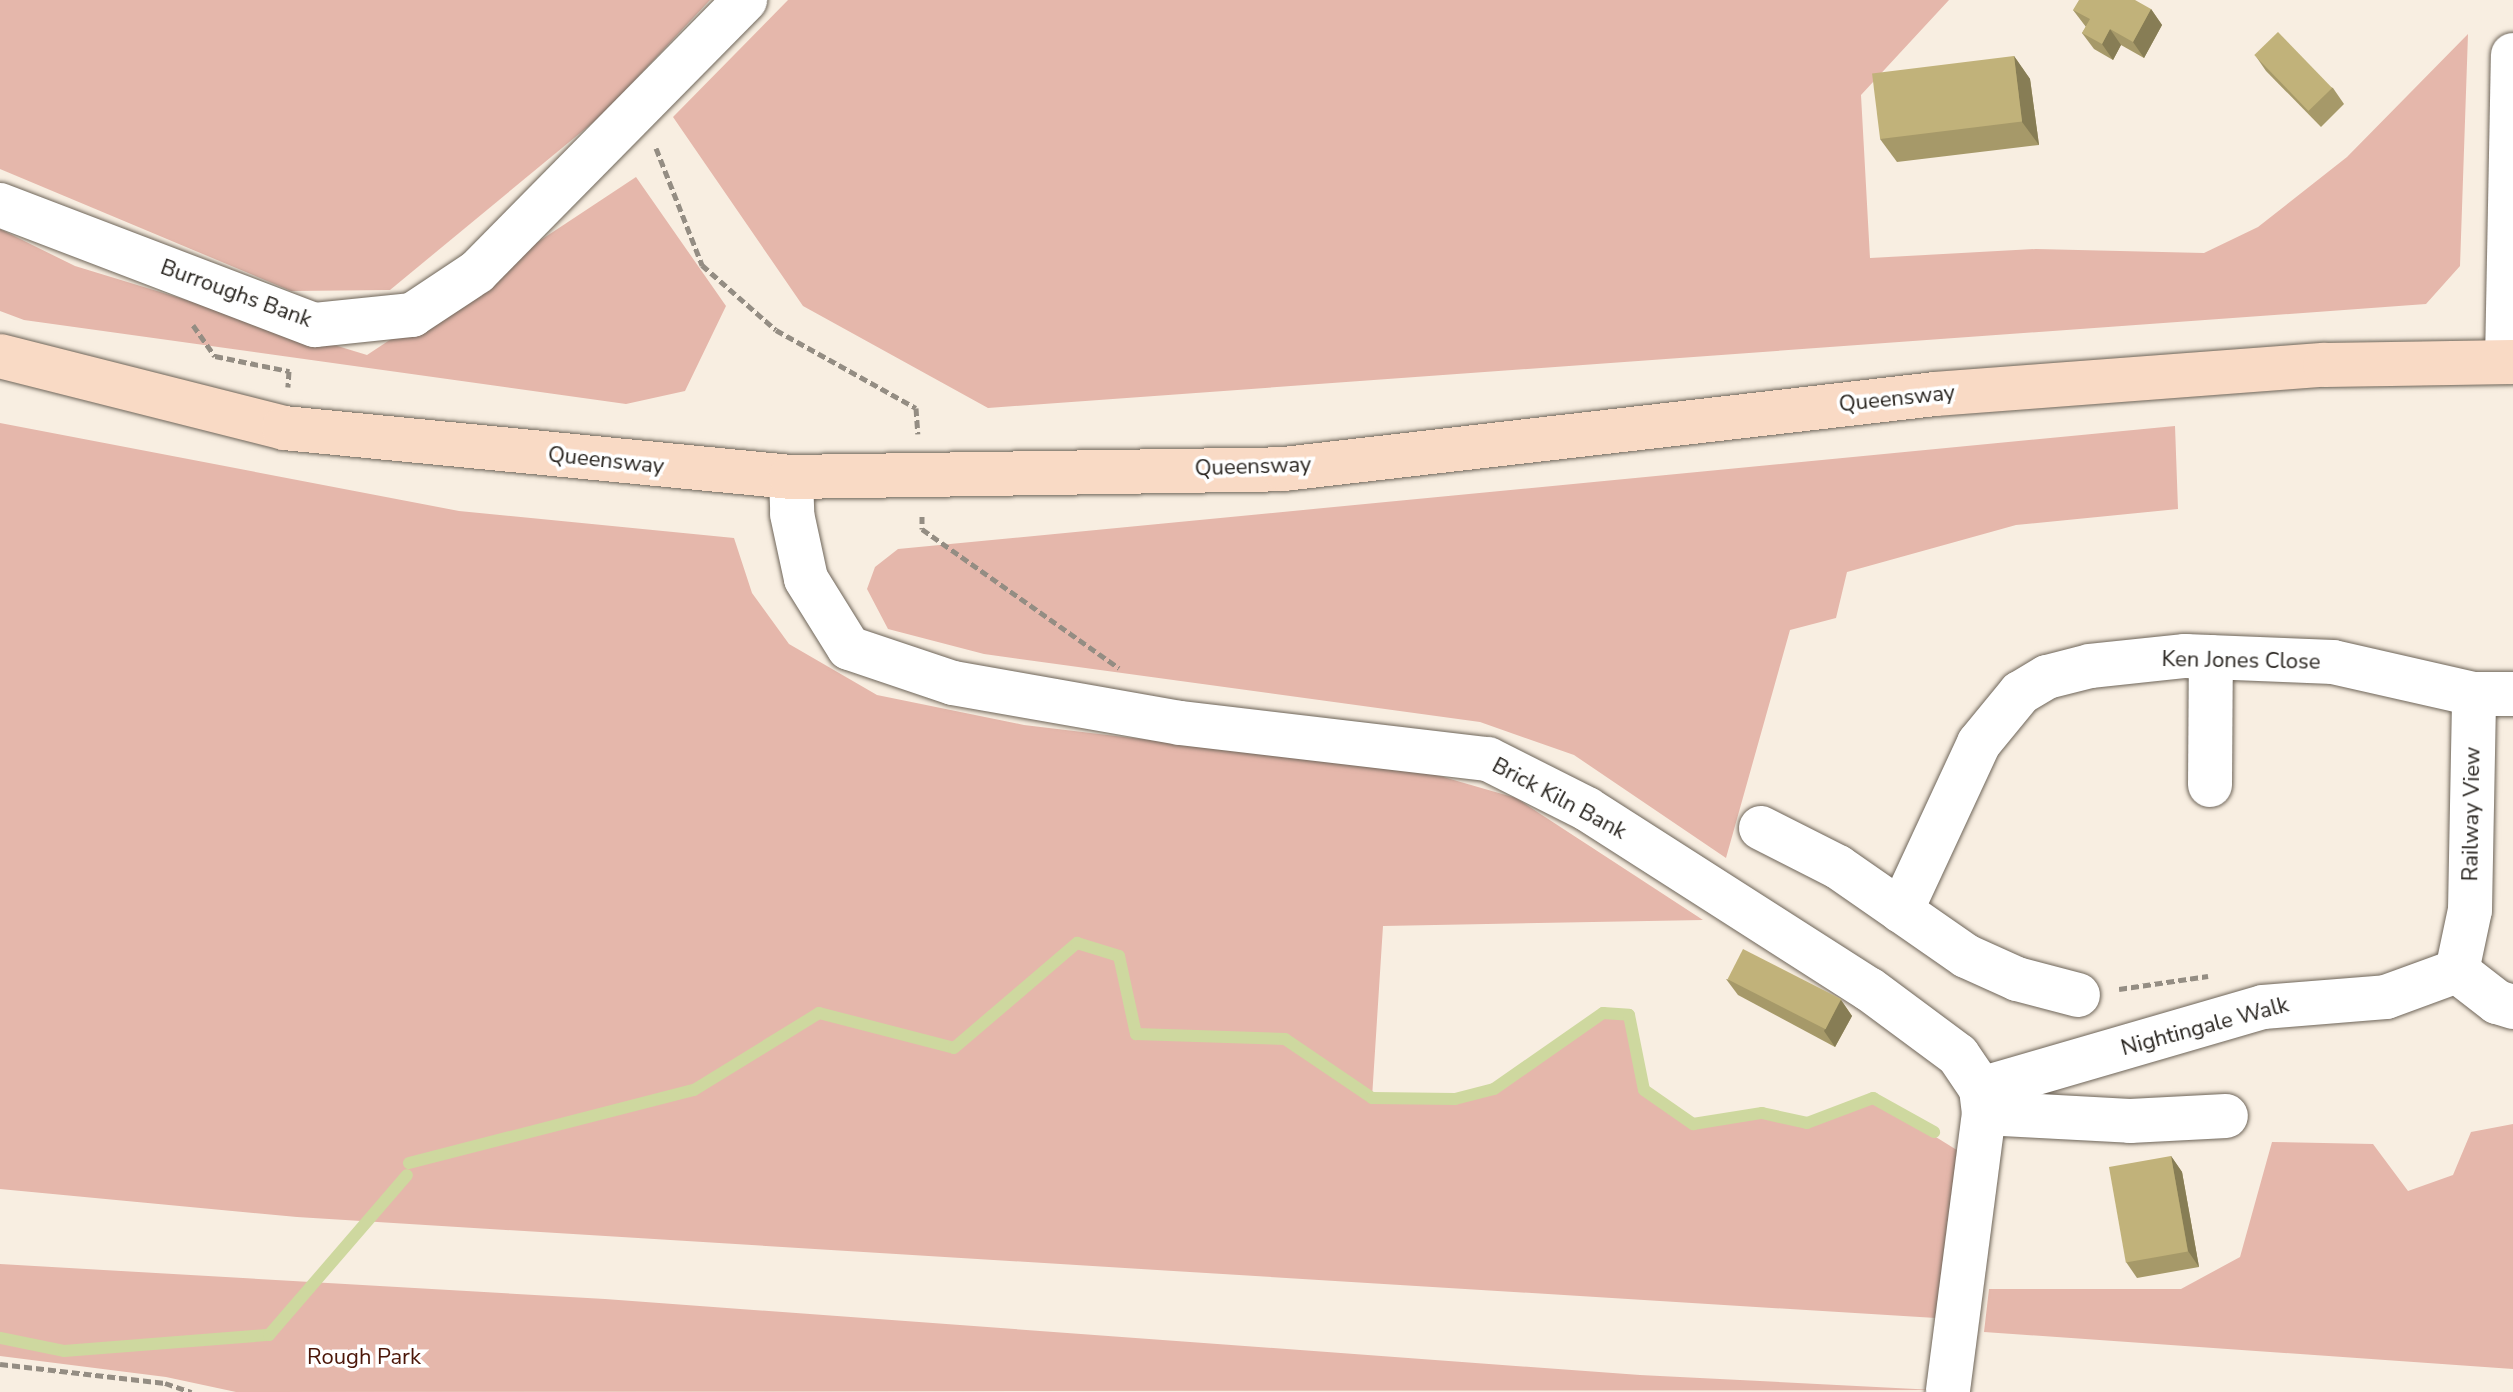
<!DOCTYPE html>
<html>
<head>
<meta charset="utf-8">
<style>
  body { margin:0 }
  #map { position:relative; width:2513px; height:1392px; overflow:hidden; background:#f8eee1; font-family:"Nunito Sans",sans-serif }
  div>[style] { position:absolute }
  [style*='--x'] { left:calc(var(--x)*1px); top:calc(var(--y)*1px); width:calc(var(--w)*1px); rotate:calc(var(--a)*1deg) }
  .green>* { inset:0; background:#e5b7ab }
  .stream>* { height:12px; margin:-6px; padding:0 6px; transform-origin:6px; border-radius:6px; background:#ced89f }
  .path>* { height:5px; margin-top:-2.5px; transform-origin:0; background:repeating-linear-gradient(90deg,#948d83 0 8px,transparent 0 12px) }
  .roads { filter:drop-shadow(0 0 2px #6e6559) drop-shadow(0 0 2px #6e6559) }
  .minor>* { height:44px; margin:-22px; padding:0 22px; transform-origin:22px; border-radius:22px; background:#fff }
  .major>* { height:44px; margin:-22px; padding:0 22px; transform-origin:22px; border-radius:22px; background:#f9dac5 }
  .wall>* { inset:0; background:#a69969 }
  .shaded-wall>* { inset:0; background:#877d55 }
  .building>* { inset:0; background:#c1b27a; transform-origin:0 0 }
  span { translate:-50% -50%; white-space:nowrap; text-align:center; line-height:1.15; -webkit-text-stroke:7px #fff; paint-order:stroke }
  .street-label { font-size:22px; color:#28241f }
  .park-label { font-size:22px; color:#4b1608 }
</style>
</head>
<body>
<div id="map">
  <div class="green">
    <i style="clip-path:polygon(0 0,710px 0,602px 115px,390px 290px,291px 291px,0 169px)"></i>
    <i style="clip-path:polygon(788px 0,1949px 0,1861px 95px,1870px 258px,2036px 249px,2204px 253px,2258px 227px,2347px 157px,2468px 34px,2460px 266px,2426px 304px,988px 408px,803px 306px,673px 117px)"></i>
    <i style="clip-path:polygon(636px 177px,726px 306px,685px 391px,626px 404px,24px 320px,0 311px,0 229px,75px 266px,367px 355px)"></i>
    <i style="clip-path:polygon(0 423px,459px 511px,734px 538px,752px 593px,789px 644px,877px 695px,1024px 725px,1433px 774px,1516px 798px,1703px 920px,1383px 926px,1372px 1098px,1455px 1099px,1493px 1089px,1603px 1013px,1629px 1015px,1644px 1090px,1693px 1124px,1762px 1113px,1807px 1123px,1873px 1098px,1960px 1152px,1936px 1318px,297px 1217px,0 1189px)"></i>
    <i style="clip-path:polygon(2175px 426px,2178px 509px,2016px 525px,1847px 572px,1836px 618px,1790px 630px,1726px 858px,1574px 755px,1480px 722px,984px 654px,888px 629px,867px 589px,875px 567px,898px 549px)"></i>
    <i style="clip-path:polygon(2513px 1124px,2513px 1369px,1984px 1332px,1989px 1289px,2181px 1289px,2240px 1257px,2272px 1142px,2373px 1144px,2408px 1191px,2453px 1175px,2471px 1132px)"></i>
    <i style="clip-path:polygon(0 1264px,605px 1299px,1640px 1375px,1935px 1390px,236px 1392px,166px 1377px,0 1356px)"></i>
  </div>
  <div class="stream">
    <i style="--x:409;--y:1163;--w:294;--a:-14.4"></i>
    <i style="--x:694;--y:1090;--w:147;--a:-31.6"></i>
    <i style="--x:819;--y:1013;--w:139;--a:14.5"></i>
    <i style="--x:954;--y:1048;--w:162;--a:-40.5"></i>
    <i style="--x:1077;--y:943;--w:44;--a:17.2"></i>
    <i style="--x:1119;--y:956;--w:80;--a:77.7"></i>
    <i style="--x:1136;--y:1034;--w:149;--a:1.9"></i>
    <i style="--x:1285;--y:1039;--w:105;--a:34.1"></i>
    <i style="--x:1372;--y:1098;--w:83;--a:0.7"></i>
    <i style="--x:1455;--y:1099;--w:40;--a:-14.4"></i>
    <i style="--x:1494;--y:1089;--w:133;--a:-34.9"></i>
    <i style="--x:1603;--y:1013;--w:26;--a:4"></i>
    <i style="--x:1629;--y:1015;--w:76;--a:78.7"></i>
    <i style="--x:1644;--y:1090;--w:60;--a:34.8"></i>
    <i style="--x:1693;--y:1124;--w:70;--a:-9.1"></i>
    <i style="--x:1762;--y:1113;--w:46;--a:12.5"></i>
    <i style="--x:1807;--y:1123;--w:71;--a:-20.7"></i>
    <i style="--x:1873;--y:1098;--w:70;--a:29.1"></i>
    <i style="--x:0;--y:1338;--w:65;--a:11.5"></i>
    <i style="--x:64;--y:1351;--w:206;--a:-4.5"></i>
    <i style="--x:269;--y:1335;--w:211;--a:-49.2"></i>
  </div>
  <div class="path">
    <i style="--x:656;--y:148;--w:126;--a:68.5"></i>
    <i style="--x:702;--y:265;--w:98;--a:41.3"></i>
    <i style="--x:776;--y:330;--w:160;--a:29.1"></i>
    <i style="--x:916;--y:408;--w:26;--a:86"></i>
    <i style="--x:193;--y:325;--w:38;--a:55"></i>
    <i style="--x:215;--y:356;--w:76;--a:11.5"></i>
    <i style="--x:289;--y:371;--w:16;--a:94"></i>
    <i style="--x:922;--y:516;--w:13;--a:90"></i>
    <i style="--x:922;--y:529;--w:241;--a:35.2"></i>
    <i style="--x:2119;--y:989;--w:90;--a:-8.3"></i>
    <i style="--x:0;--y:1364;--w:166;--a:6.6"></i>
    <i style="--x:165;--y:1383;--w:28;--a:19"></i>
  </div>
  <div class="roads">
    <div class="minor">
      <i style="--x:0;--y:205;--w:337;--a:20.9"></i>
      <i style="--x:315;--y:325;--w:98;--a:-5.9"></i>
      <i style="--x:412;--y:315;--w:78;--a:-33.5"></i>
      <i style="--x:477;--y:272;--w:382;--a:-45.4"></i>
      <i style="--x:2507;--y:362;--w:307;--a:-88.9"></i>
      <i style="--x:791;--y:477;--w:37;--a:88"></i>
      <i style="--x:792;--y:514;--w:66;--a:77.8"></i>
      <i style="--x:806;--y:579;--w:81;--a:58.1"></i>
      <i style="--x:849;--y:648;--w:110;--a:18.6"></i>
      <i style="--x:953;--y:683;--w:230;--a:10"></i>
      <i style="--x:1180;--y:723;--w:310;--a:6.7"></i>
      <i style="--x:1488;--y:759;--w:111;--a:26.8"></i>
      <i style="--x:1587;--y:809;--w:335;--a:32.6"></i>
      <i style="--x:1869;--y:989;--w:111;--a:36.6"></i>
      <i style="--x:1958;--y:1055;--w:41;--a:55.9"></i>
      <i style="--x:1981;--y:1089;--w:24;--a:83"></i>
      <i style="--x:1984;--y:1113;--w:281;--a:97.4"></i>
      <i style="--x:2210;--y:785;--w:128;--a:-89.6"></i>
      <i style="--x:1761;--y:828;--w:86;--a:26.9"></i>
      <i style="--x:1838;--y:867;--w:156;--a:34.8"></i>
      <i style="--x:1966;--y:956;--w:56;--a:24.3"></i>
      <i style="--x:2017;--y:979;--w:63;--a:14.7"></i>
      <i style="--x:1901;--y:911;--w:185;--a:-65.1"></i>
      <i style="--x:1979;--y:743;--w:65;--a:-50.6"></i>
      <i style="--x:2020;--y:693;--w:31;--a:-31"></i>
      <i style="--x:2047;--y:677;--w:44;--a:-14.3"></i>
      <i style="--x:2090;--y:666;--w:96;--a:-6"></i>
      <i style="--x:2185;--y:656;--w:148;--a:2.3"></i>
      <i style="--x:2333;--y:662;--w:145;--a:12.8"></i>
      <i style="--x:2474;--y:694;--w:39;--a:0"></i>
      <i style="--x:2457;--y:971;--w:62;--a:-78"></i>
      <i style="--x:2470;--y:910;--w:216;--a:-88.9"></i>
      <i style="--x:1981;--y:1089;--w:294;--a:-16.2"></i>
      <i style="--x:2263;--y:1007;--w:123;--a:-4.6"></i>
      <i style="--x:2386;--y:997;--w:76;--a:-20.1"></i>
      <i style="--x:2457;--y:971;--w:51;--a:37.8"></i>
      <i style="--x:2497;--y:1002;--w:17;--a:17"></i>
      <i style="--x:1984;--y:1113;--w:146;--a:3.1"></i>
      <i style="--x:2130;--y:1121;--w:96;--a:-3"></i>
    </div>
    <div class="major">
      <i style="--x:0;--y:356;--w:293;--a:14.2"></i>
      <i style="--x:284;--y:428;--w:509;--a:5.52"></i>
      <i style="--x:791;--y:477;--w:493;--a:-0.9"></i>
      <i style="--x:1284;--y:469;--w:655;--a:-6.57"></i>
      <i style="--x:1935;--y:394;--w:391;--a:-4.3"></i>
      <i style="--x:2325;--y:365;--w:188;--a:-0.9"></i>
    </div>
  </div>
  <div class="wall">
    <i style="clip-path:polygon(2151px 9px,2162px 25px,2144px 58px,2121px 45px,2113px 60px,2094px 49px,2082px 33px,2086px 27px,2073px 10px)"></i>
    <i style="clip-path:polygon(2255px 55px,2333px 88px,2344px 104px,2321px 127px,2266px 71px)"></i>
    <i style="clip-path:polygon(2014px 56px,2030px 79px,2039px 145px,1897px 162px,1880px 139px)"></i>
    <i style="clip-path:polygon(1726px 979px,1841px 1000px,1852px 1016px,1835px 1047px,1738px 995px)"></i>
    <i style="clip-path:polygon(2171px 1156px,2182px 1172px,2199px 1267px,2137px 1278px,2126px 1262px)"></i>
  </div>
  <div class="shaded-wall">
    <i style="clip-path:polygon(2151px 9px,2162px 25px,2144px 58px,2133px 42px)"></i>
    <i style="clip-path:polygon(2110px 29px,2121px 45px,2113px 60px,2102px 44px)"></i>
    <i style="clip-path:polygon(2014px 56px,2030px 79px,2039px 145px,2022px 122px)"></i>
    <i style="clip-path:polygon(1841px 1000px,1852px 1016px,1835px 1047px,1824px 1031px)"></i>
    <i style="clip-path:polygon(2171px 1156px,2182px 1172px,2199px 1267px,2188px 1251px)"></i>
  </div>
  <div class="building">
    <i style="clip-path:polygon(2079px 0,2135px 0,2151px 9px,2133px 42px,2110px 29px,2102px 44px,2082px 33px,2090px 19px,2073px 10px)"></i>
    <i style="left:2278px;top:32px;width:78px;height:33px;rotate:46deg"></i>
    <i style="left:2014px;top:56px;width:66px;height:143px;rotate:83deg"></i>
    <i style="left:1743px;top:949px;width:110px;height:34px;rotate:27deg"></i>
    <i style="left:2171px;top:1156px;width:97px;height:63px;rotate:80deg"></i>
  </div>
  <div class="street-label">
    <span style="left:236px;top:294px;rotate:20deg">Burroughs Bank</span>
    <span style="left:1897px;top:399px;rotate:-6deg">Queensway</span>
    <span style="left:606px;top:461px;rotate:6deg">Queensway</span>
    <span style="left:1253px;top:467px;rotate:-2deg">Queensway</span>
    <span style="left:2241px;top:661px;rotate:1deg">Ken Jones Close</span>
    <span style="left:1559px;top:799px;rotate:28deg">Brick Kiln Bank</span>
    <span style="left:2472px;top:814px;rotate:-89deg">Railway View</span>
    <span style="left:2205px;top:1027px;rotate:-15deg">Nightingale Walk</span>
  </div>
  <div class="park-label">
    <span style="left:364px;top:1358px">Rough Park</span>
  </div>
</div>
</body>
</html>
